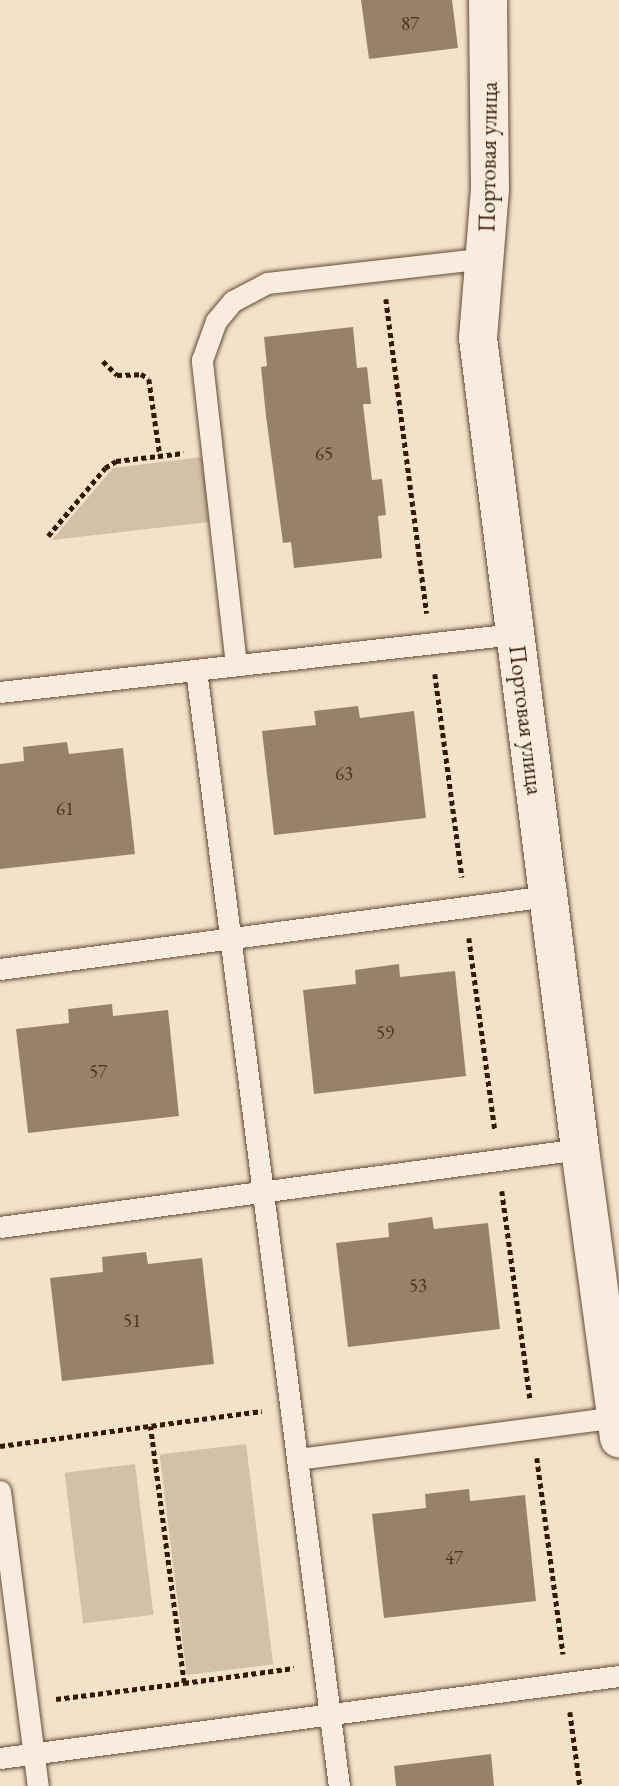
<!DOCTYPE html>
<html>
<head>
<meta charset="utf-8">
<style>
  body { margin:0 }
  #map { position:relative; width:619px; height:1786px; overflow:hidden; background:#f3e2ca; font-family:"EB Garamond",serif }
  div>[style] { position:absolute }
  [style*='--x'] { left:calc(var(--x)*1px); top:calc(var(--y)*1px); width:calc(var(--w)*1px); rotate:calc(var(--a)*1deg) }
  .green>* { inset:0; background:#d3c0a8; transform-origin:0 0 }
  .building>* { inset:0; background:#98816a }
  .path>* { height:4.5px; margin-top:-2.25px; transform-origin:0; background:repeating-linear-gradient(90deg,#351802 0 5px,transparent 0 8.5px) }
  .roads { filter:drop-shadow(0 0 2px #644a34) drop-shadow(0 0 2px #644a34) }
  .lane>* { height:21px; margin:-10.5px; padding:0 10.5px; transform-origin:10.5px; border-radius:10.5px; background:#f7ecdd }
  .street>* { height:38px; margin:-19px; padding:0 19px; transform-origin:19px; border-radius:19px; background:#f7ecdd }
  span { translate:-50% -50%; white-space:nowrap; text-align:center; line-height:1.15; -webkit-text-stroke:5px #f7ecdd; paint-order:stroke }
  .number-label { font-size:19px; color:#4e321c }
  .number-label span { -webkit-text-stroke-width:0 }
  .street-label { font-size:23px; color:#351802 }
</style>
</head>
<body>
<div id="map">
  <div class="green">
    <i style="clip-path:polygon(202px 457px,209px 522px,52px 540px,113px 468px)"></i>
    <i style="left:246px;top:1444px;width:222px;height:87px;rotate:83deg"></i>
    <i style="left:135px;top:1464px;width:152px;height:71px;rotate:83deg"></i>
  </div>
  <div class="building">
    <i style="clip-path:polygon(361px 0,452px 0,458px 48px,369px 59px)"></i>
    <i style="clip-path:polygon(353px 327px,357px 368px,367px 367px,371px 404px,363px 404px,372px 480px,382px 479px,386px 515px,378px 516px,382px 558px,294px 568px,291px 542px,283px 543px,266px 416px,261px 367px,267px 366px,264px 337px)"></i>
    <i style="clip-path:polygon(358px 706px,360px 718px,414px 711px,426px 818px,274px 835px,262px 731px,316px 725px,314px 711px)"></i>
    <i style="clip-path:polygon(67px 742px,69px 754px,123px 748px,135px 854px,0 869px,0 764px,24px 761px,23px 747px)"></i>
    <i style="clip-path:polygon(399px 964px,400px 977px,455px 971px,466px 1076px,314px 1094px,303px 990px,356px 984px,355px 970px)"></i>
    <i style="clip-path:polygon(112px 1004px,113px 1016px,168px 1010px,179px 1116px,28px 1133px,16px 1029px,69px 1023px,68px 1009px)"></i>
    <i style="clip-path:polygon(432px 1217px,434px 1229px,488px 1223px,500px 1329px,348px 1347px,336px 1243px,389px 1237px,388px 1223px)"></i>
    <i style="clip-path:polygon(146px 1252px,148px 1264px,202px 1258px,214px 1364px,62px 1381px,50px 1278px,103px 1272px,102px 1257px)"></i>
    <i style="clip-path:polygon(469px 1489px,470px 1501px,525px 1495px,536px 1601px,384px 1618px,372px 1514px,426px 1508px,425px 1494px)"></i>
    <i style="clip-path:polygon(491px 1754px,494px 1786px,396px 1786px,394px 1766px)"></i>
  </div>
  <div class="path">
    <i style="--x:386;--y:299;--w:317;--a:82.6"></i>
    <i style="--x:103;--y:361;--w:20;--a:45"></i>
    <i style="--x:117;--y:375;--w:24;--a:-2"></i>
    <i style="--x:141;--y:374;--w:9;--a:32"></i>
    <i style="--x:149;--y:379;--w:77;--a:81.8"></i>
    <i style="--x:48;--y:536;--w:89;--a:-50"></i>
    <i style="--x:105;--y:468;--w:13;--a:-32"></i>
    <i style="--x:116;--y:461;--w:68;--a:-6.7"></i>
    <i style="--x:435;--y:674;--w:205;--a:82.4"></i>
    <i style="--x:469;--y:938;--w:194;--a:82.3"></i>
    <i style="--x:502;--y:1191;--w:209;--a:82.3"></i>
    <i style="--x:0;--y:1446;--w:264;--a:-7.6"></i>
    <i style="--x:537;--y:1458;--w:198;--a:82.4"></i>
    <i style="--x:184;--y:1683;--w:111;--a:-7.8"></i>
    <i style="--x:56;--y:1699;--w:129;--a:-7.1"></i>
    <i style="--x:184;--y:1683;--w:259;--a:-97.5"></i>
    <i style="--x:570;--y:1712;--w:75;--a:82.3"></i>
  </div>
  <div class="roads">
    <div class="lane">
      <i style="--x:236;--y:665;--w:307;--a:-96.4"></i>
      <i style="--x:202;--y:360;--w:41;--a:-70.3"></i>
      <i style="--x:216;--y:321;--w:26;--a:-50"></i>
      <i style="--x:233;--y:301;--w:38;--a:-28"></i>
      <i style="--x:267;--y:283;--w:220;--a:-6.5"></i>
      <i style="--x:196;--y:670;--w:1125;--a:82.7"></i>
      <i style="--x:0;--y:692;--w:517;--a:-6.44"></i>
      <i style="--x:0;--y:969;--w:553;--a:-7.59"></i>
      <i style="--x:0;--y:1227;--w:585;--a:-7.66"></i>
      <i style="--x:298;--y:1459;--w:321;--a:-7.5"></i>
      <i style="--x:0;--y:1491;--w:297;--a:82.7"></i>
      <i style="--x:0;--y:1758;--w:624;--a:-7.55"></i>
    </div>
    <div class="street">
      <i style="--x:488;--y:0;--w:189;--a:89.4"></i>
      <i style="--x:490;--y:189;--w:149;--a:94.6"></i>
      <i style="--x:478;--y:338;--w:817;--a:82.83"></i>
      <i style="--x:580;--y:1149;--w:292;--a:82.3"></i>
    </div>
  </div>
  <div class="number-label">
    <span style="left:410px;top:24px">87</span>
    <span style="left:324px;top:454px">65</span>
    <span style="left:344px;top:774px">63</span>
    <span style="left:65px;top:809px">61</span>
    <span style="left:385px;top:1033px">59</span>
    <span style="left:98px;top:1072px">57</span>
    <span style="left:418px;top:1286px">53</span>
    <span style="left:132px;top:1321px">51</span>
    <span style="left:454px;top:1558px">47</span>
  </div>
  <div class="street-label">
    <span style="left:488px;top:157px;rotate:-89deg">Портовая улица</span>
    <span style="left:526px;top:720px;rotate:83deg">Портовая улица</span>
  </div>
</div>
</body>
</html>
